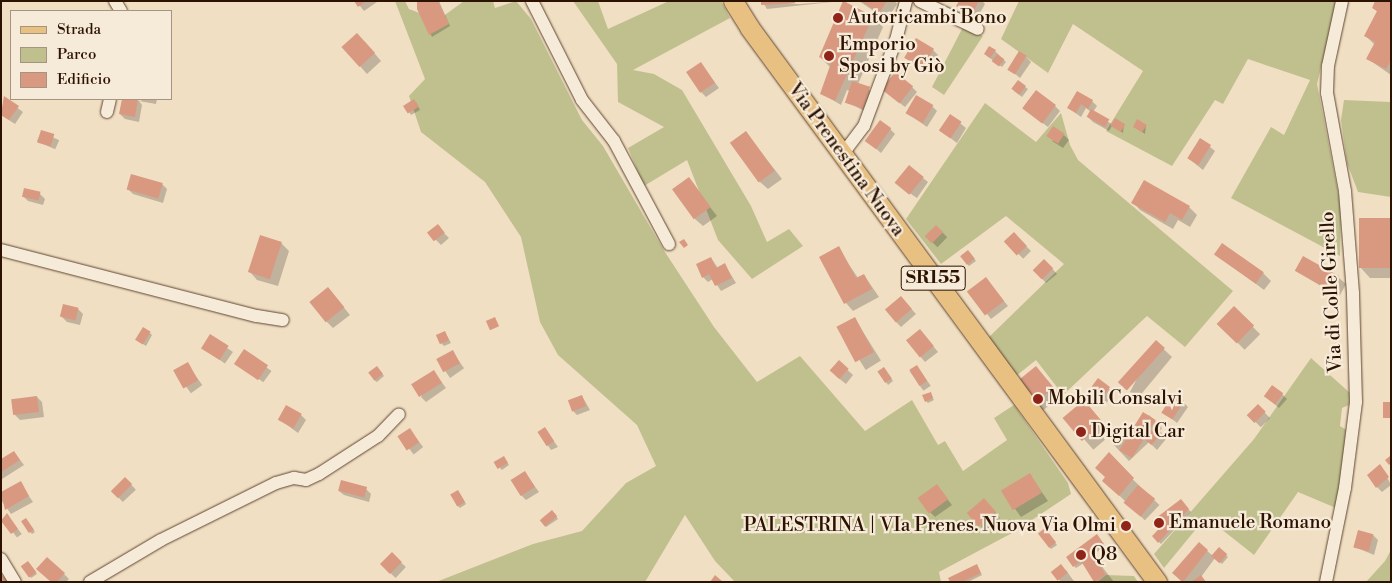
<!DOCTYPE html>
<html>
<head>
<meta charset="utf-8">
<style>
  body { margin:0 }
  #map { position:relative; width:1392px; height:583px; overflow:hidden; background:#f1dfc3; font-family:"Libre Bodoni",serif }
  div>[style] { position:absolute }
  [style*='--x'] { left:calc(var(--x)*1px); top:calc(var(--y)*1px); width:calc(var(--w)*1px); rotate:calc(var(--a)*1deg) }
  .green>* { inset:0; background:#c0c08f }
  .shadow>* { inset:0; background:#0003; transform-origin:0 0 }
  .building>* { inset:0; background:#d99981; transform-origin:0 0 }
  .roads { filter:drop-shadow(0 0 1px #5e4531) drop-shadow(0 0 1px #5e4531) }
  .minor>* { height:12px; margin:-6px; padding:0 6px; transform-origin:6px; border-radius:6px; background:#f6ead8 }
  .primary>* { height:19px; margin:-9.5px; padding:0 9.5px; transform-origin:9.5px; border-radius:9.5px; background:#e8c082 }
  .dots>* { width:14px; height:14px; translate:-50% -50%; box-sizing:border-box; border:2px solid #f6ead8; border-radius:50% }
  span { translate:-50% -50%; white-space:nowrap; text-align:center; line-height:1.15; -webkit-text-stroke:4.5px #f6ead8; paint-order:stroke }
  .shield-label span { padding:1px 4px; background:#f6ead8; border:1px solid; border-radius:4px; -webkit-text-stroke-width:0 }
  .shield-label { font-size:18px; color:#2d1200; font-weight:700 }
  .poi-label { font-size:19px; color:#2d1200 }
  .left { translate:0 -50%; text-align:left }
  .right { translate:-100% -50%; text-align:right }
  .street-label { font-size:19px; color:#2d1200 }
  .frame { position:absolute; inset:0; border:2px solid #2d1200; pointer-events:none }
  .legend { position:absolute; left:10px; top:10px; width:162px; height:90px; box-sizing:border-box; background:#f6ead8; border:1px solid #a69482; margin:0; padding:6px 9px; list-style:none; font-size:15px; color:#2d1200 }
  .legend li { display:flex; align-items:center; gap:10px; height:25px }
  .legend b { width:25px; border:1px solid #a69482 }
</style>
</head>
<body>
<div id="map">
  <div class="green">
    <i style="clip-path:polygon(395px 1px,405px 1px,409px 9px,438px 20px,464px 1px,493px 1px,495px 8px,516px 1px,531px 19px,582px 120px,603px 146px,663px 249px,714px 327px,757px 382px,800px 356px,865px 431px,912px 400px,938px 445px,945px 441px,963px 471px,1007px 440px,994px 418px,1014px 405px,1068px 483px,1071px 494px,1014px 532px,939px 572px,941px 582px,735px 582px,715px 561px,685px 515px,645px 582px,436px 582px,533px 544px,582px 531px,626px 483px,656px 466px,637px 425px,558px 355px,540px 322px,521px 237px,485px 182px,421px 132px,409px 96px,425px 79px)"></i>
    <i style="clip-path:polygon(573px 1px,598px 1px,608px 29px,669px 1px,721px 1px,730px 18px,633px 70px,654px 74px,682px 90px,751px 206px,767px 242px,789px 229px,803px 246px,752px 279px,718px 240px,687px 160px,644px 186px,628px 148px,664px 127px,618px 102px,617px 64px)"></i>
    <i style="clip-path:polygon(1019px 1px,1337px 1px,1317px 84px,1341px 208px,1340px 256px,1231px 198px,1271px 127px,1284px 135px,1310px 80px,1248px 59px,1223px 104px,1215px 100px,1172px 166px,1106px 131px,1143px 71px,1073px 24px,1048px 73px,1001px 39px)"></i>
    <i style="clip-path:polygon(963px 27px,983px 36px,944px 95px,932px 87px)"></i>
    <i style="clip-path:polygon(1344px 100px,1391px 102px,1391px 197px,1358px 192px,1347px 163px,1341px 120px)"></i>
    <i style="clip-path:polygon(985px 103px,1036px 142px,1061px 113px,1070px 145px,1078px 160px,1233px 291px,1185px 347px,1147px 316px,1063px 395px,1036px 360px,1016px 376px,987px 339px,1064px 264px,1006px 216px,941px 264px,906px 219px)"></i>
    <i style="clip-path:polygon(1311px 358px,1350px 393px,1349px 405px,1342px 408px,1340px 426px,1348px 431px,1336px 508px,1298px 492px,1254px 555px,1206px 517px,1164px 568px,1154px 554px,1254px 439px)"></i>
    <i style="clip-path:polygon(1391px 550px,1391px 582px,1366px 582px,1385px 561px)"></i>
    <i style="clip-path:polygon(1106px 575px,1134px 576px,1138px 582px,1097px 582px)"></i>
  </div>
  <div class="shadow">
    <i style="clip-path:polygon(356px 1px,377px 1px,377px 2px,364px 11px)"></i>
    <i style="clip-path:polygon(418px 1px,439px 1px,450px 26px,432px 37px,418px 9px)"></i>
    <i style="clip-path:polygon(762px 1px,799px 4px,841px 1px,767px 9px)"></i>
    <i style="clip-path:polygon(844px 1px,872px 17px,883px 27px,858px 84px,875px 93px,868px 113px,847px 102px,850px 91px,847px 90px,841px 105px,821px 93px,830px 67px,820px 57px)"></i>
    <i style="clip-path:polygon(859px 1px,895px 1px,897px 4px,887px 20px)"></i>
    <i style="clip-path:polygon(960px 1px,982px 1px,985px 4px,977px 18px,963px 11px,958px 6px)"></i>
    <i style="clip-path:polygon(1391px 1px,1391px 75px,1368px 59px,1375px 45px,1366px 36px,1378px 12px,1373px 8px)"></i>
    <i style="clip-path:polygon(365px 42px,381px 61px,367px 74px,343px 47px)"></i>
    <i style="clip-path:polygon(933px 50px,938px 55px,927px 73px,906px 58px)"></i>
    <i style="clip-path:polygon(995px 51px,1006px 62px,1002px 67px,987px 56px)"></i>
    <i style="clip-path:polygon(1026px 57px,1031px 62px,1020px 78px,1009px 69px)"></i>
    <i style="clip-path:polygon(700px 63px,719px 88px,706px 97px,701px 92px)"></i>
    <i style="clip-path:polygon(1018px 82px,1028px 89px,1022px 97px,1014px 91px)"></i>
    <i style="clip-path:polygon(912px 87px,917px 92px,905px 107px,888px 94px)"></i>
    <i style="clip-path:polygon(1078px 93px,1092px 101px,1097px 106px,1093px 112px,1113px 125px,1124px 125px,1123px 133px,1112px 126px,1109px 131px,1093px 122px,1088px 117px,1091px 112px,1086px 108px,1081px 117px,1074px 112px,1069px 108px)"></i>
    <i style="clip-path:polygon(4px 98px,23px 112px,15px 124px,1px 115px)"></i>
    <i style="clip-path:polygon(123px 99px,142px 101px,140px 99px,157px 99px,156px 104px,139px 101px,142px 105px,139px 122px,125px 119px,120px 114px)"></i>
    <i style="clip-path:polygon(416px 102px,420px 110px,411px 115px,405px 106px)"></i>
    <i style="clip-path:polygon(932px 106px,937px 111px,927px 127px,907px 113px)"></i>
    <i style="clip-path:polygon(1055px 106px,1060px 111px,1048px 127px,1029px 113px)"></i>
    <i style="clip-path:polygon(951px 116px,966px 128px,957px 143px,941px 131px)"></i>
    <i style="clip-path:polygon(1146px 126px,1145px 134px,1134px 127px)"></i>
    <i style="clip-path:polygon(890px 129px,895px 134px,881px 153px,867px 141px)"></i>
    <i style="left:41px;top:132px;width:20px;height:10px;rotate:24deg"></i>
    <i style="clip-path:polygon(746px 133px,782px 179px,768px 189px,760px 182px)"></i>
    <i style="clip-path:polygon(1064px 135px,1069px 140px,1063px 148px,1052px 141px)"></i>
    <i style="clip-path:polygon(1200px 139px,1215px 151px,1203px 170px,1188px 158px)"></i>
    <i style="clip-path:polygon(909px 167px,928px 182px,917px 198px,902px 188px)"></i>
    <i style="clip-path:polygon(688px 179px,717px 216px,703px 226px,695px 219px)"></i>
    <i style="clip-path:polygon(1144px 182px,1189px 207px,1197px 215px,1190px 227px,1178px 220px,1173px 229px,1140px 210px,1133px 202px)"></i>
    <i style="clip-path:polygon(162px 184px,167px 189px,163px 203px,133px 194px,128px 189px)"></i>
    <i style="clip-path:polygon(40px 194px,45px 199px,43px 205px,28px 201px,23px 196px)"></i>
    <i style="clip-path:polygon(1391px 219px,1391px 278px,1370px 278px,1360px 267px)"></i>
    <i style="left:936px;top:226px;width:16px;height:14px;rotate:45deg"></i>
    <i style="clip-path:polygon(442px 231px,449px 238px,441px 245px,429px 233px)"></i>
    <i style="left:1014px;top:234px;width:24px;height:11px;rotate:45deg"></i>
    <i style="clip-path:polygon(281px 243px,289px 251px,278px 286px,257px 280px,250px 272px)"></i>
    <i style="clip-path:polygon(838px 248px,858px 278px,864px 275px,879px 297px,853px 311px,846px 303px)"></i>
    <i style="clip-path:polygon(970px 253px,976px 261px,969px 266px,967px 264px)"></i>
    <i style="clip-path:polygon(1216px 254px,1263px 273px,1271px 281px,1264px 290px)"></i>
    <i style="clip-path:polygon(711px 258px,718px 268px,725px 265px,736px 283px,721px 291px,713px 279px,708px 282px,703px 277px)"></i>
    <i style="clip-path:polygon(1049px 265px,1057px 274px,1046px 283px,1034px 270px)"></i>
    <i style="clip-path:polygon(1296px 271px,1338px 277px,1346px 284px,1339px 297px)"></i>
    <i style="clip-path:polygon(990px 284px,1008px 306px,991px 319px,987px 314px)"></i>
    <i style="clip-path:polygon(328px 288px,350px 315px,333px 328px,326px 321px)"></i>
    <i style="clip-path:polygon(906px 303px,916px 314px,901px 327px,896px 322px)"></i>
    <i style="left:1234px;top:308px;width:37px;height:22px;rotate:45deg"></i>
    <i style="clip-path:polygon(78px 309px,83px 314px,80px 325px,67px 322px,62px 317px)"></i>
    <i style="left:855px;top:319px;width:49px;height:18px;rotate:58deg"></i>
    <i style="clip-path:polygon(445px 332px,451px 343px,444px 346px,442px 344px)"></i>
    <i style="clip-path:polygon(150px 333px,152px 335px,146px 346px,137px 340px)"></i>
    <i style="left:210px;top:336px;width:28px;height:14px;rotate:35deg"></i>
    <i style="clip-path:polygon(925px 336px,938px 352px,925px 362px,907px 341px)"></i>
    <i style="clip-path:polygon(1156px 342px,1172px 357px,1138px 398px,1130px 392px)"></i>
    <i style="left:244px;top:351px;width:34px;height:14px;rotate:36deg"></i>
    <i style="left:452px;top:351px;width:21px;height:17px;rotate:55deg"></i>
    <i style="clip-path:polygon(839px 362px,853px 375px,846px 384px,836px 376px)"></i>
    <i style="left:187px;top:364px;width:26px;height:14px;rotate:54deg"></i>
    <i style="left:917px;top:366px;width:24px;height:9px;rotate:55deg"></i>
    <i style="clip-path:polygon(1036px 367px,1061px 396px,1042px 411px,1034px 404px)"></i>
    <i style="clip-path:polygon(379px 370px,384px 376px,377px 382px,374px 380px)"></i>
    <i style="clip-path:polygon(886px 371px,893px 381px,888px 385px,879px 372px)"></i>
    <i style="clip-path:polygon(434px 372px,446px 388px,426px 402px,421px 397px)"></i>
    <i style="clip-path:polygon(1098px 379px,1114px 393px,1105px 405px,1094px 396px)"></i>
    <i style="clip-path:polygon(930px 393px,934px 400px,928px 403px,926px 401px)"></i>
    <i style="clip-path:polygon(1282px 394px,1287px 399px,1279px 408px,1271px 401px)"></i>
    <i style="clip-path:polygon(582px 396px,590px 410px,577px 415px,572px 410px)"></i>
    <i style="clip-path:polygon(37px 397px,42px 402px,44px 417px,20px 420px,15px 415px)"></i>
    <i style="left:1084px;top:401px;width:43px;height:25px;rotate:49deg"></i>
    <i style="clip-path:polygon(1183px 402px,1188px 407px,1177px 423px,1163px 412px)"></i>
    <i style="left:1258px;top:406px;width:17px;height:13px;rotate:45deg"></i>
    <i style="clip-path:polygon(301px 415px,306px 420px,298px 433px,279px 419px)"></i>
    <i style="clip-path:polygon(1149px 415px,1162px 428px,1159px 432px,1166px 439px,1157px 450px,1149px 442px,1129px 461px,1113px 444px)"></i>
    <i style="left:409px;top:429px;width:23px;height:12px;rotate:52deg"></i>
    <i style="clip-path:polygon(545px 429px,558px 447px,551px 450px,539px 432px)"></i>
    <i style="clip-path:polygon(14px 452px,24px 465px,2px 479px,1px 461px)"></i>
    <i style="clip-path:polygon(505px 459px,509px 465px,502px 470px,500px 468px)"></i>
    <i style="left:1122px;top:469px;width:52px;height:21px;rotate:44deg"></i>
    <i style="clip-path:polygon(1384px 471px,1391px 485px,1382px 492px,1377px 487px)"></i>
    <i style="clip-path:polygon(524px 472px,539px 492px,526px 500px,521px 495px)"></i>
    <i style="clip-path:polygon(1030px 475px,1048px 501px,1021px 517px,1002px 491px)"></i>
    <i style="left:125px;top:478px;width:16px;height:18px;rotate:47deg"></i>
    <i style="clip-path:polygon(20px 483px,33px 502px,11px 514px,1px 500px,1px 494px)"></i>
    <i style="clip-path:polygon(937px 486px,952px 505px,935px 517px,930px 512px)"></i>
    <i style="clip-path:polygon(366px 489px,371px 494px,369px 502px,344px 495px,339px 491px)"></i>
    <i style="clip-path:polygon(460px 494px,466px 504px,460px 508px,458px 506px)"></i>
    <i style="clip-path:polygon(1181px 501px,1191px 512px,1161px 544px,1153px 536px)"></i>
    <i style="clip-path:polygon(989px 505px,1000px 518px,985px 531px,981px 526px)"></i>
    <i style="clip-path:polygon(554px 513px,558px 519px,546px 527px,544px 525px)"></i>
    <i style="left:7px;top:515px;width:24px;height:6px;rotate:52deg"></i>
    <i style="clip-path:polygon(26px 519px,35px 532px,32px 534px,30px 532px)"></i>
    <i style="clip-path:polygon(1047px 532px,1057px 545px,1051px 549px,1049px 547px)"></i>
    <i style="clip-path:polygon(1373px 535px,1378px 540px,1374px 555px,1355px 547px)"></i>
    <i style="clip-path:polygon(1099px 538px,1105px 546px,1093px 555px,1114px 582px,1096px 582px,1084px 563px,1076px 568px,1074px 566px)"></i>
    <i style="clip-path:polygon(1199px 544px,1213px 556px,1219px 549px,1228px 557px,1222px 564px,1215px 558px,1201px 577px,1206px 582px,1182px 582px,1173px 573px)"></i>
    <i style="left:392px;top:554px;width:19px;height:15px;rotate:43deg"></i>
    <i style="clip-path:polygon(30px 564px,37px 574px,31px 578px,22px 566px)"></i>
    <i style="clip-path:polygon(978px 568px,982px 575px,968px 582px,951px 582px)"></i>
    <i style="clip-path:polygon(1066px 570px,1073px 580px,1076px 582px,1061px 582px,1053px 572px)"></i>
    <i style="clip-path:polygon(64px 574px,69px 579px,66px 582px,52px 582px)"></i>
  </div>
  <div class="building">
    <i style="clip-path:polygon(354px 1px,366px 1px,358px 7px)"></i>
    <i style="clip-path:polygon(417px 1px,438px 1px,449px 24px,429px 35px,417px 9px)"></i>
    <i style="clip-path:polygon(761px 1px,795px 1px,795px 3px,761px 5px)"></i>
    <i style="clip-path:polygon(843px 1px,873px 16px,835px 101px,820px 94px,831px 63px,819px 57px)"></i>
    <i style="clip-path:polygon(861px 1px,887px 1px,879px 13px)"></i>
    <i style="clip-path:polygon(959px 1px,979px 1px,972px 14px,956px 6px)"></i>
    <i style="clip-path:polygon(1375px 1px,1391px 1px,1391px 60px,1386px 69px,1366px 59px,1375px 42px,1364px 36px,1377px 11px,1372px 8px)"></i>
    <i style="left:357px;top:33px;width:27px;height:21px;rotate:48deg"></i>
    <i style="left:916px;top:38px;width:21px;height:23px;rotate:31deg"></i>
    <i style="clip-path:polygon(989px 46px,996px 50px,990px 58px,984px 54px)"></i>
    <i style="left:1019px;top:51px;width:9px;height:22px;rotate:32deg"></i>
    <i style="left:997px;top:54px;width:9px;height:9px;rotate:36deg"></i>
    <i style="left:701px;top:62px;width:25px;height:18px;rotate:56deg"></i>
    <i style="left:895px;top:72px;width:23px;height:22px;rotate:38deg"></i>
    <i style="left:1018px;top:80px;width:10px;height:11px;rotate:37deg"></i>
    <i style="left:852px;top:81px;width:19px;height:23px;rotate:18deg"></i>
    <i style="left:1036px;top:90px;width:25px;height:23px;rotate:37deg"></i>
    <i style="clip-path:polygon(1077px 91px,1093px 100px,1088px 109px,1081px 104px,1076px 113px,1067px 108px)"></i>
    <i style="left:916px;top:95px;width:20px;height:21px;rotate:30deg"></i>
    <i style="clip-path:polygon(4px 96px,19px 106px,9px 120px,1px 115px)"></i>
    <i style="clip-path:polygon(122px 99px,138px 99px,135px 117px,119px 114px)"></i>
    <i style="left:414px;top:99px;width:9px;height:13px;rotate:58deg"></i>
    <i style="left:1091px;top:109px;width:21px;height:9px;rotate:29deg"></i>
    <i style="left:950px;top:114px;width:14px;height:20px;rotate:34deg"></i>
    <i style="left:1115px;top:118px;width:12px;height:9px;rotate:31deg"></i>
    <i style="clip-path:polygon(1137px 119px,1147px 125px,1142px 132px,1133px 127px)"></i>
    <i style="left:880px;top:120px;width:14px;height:26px;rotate:36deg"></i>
    <i style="left:1053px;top:126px;width:14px;height:12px;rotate:34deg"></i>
    <i style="left:41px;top:130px;width:14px;height:13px;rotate:17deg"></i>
    <i style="left:746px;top:131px;width:49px;height:20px;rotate:54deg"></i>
    <i style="left:1200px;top:138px;width:13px;height:24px;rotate:32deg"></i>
    <i style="left:909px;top:165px;width:19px;height:23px;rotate:39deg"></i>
    <i style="left:131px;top:174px;width:33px;height:16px;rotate:16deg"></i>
    <i style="left:689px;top:177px;width:37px;height:21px;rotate:54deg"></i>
    <i style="clip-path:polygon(1144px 180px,1190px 206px,1182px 220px,1170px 213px,1165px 222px,1131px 203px)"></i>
    <i style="left:24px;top:188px;width:17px;height:9px;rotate:13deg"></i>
    <i style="left:1359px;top:218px;width:32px;height:50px"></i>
    <i style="left:438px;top:224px;width:11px;height:14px;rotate:52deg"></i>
    <i style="left:936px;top:225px;width:10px;height:16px;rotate:45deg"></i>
    <i style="left:1014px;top:232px;width:19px;height:14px;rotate:47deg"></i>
    <i style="left:260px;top:235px;width:23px;height:39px;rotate:18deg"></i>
    <i style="clip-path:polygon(684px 239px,688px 245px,684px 248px,679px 242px)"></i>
    <i style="left:1222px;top:243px;width:51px;height:14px;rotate:35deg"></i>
    <i style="clip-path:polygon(839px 246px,856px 278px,864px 274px,872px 289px,844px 304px,819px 257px)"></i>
    <i style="left:968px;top:250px;width:11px;height:10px;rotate:52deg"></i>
    <i style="left:1303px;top:256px;width:41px;height:17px;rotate:29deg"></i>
    <i style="clip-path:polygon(711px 257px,716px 268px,725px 263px,732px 278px,715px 286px,709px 274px,702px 278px,696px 264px)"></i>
    <i style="left:1044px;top:259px;width:13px;height:16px;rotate:45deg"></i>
    <i style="left:986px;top:277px;width:30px;height:24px;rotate:53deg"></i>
    <i style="left:328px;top:287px;width:26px;height:24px;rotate:51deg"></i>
    <i style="left:901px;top:296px;width:17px;height:21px;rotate:50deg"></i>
    <i style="left:63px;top:304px;width:16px;height:13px;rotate:14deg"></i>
    <i style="left:1234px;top:306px;width:28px;height:25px;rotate:44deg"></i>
    <i style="left:495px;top:317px;width:10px;height:10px;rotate:66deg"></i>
    <i style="left:855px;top:317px;width:40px;height:21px;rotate:62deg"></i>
    <i style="left:143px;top:327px;width:9px;height:15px;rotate:32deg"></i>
    <i style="left:920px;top:329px;width:22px;height:18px;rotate:51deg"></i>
    <i style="left:445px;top:331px;width:10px;height:10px;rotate:66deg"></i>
    <i style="left:210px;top:334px;width:22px;height:17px;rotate:32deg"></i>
    <i style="left:1156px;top:340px;width:12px;height:57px;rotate:42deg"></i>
    <i style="left:244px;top:349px;width:29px;height:18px;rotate:34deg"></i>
    <i style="left:453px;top:350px;width:15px;height:19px;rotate:62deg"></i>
    <i style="left:839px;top:360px;width:13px;height:14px;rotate:42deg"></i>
    <i style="left:188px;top:362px;width:21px;height:17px;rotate:61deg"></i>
    <i style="left:917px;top:365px;width:19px;height:9px;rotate:58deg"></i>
    <i style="left:377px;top:366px;width:10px;height:11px;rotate:53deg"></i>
    <i style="left:1036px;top:366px;width:28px;height:26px;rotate:51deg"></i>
    <i style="left:884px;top:367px;width:14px;height:8px;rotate:56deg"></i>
    <i style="left:434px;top:370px;width:15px;height:27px;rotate:58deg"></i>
    <i style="left:1098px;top:378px;width:15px;height:18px;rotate:37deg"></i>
    <i style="left:1272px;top:385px;width:14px;height:14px;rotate:36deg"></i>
    <i style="clip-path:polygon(931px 392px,933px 398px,925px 402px,922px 395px)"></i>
    <i style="left:1173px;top:394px;width:13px;height:22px;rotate:32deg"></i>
    <i style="left:582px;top:395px;width:12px;height:15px;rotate:70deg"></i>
    <i style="left:37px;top:396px;width:16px;height:26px;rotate:83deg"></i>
    <i style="left:1084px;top:400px;width:30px;height:28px;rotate:50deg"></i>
    <i style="left:1383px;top:402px;width:8px;height:16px"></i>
    <i style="left:1258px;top:404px;width:11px;height:16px;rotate:45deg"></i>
    <i style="left:286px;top:405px;width:18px;height:17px;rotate:29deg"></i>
    <i style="left:1143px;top:412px;width:15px;height:45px;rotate:32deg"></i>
    <i style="left:545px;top:427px;width:17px;height:9px;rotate:57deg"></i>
    <i style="left:1155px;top:427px;width:9px;height:16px;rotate:41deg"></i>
    <i style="left:410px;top:428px;width:17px;height:15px;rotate:57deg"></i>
    <i style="clip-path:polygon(14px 451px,20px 460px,1px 472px,1px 459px)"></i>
    <i style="clip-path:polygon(1109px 452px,1134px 478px,1119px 496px,1102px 481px,1105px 477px,1095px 468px)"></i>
    <i style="left:504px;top:456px;width:8px;height:12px;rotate:60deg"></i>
    <i style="clip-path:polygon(1390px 456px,1391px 463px,1389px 465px,1385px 460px)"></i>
    <i style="clip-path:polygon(1380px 464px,1389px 477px,1376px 488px,1367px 475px)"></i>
    <i style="left:525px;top:471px;width:19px;height:17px;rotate:58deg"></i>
    <i style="left:1030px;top:473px;width:23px;height:34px;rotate:59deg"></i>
    <i style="left:125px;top:477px;width:10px;height:20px;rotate:45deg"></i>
    <i style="left:341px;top:480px;width:27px;height:11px;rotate:15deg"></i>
    <i style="clip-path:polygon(21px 481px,29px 496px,5px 510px,1px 492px)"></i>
    <i style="left:937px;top:484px;width:19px;height:24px;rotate:54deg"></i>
    <i style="left:1138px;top:485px;width:22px;height:23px;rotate:39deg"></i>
    <i style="left:458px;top:490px;width:14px;height:9px;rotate:60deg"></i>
    <i style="left:984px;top:498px;width:18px;height:23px;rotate:49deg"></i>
    <i style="clip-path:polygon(1181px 499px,1189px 509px,1158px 543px,1152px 536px,1159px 529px,1152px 521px)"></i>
    <i style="left:552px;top:510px;width:8px;height:16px;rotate:50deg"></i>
    <i style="clip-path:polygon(7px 513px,18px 529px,11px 534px,1px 521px)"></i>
    <i style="left:26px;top:518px;width:14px;height:6px;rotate:56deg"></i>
    <i style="left:1045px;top:528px;width:18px;height:9px;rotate:52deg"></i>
    <i style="left:1358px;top:530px;width:16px;height:18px;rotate:15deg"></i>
    <i style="clip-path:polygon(1097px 534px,1104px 544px,1092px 553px,1106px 575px,1094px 582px,1081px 561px,1073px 567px,1066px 557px)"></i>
    <i style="clip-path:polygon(1199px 542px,1208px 550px,1183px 582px,1172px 573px)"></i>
    <i style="left:1219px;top:547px;width:11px;height:12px;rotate:41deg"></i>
    <i style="left:392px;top:552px;width:14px;height:17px;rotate:45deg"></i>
    <i style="clip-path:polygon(47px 557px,65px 573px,57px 582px,51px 582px,36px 569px)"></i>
    <i style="left:28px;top:561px;width:14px;height:9px;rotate:54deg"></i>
    <i style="clip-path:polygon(977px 564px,981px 573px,962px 582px,950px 582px,948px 578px)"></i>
    <i style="left:1061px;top:564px;width:11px;height:13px;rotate:52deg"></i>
    <i style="clip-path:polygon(1px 574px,8px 582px,1px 582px)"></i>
    <i style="clip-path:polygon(715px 575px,723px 582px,710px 582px)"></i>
    <i style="clip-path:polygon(1201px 575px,1206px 582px,1191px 582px)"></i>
  </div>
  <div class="roads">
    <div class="minor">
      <i style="--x:115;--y:1;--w:12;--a:59"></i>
      <i style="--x:532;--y:1;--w:111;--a:63.2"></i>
      <i style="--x:582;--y:100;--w:52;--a:52"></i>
      <i style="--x:614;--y:141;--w:117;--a:61.9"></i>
      <i style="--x:920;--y:1;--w:64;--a:25.8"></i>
      <i style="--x:107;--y:112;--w:13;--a:-77"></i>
      <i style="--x:842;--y:155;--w:36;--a:-53"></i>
      <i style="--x:864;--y:126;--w:92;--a:-69.6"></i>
      <i style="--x:896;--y:40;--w:40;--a:-75.6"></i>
      <i style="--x:1;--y:250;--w:264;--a:14.5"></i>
      <i style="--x:257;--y:316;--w:26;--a:9"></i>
      <i style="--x:1;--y:559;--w:27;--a:59"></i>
      <i style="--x:90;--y:582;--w:82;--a:-30.6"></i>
      <i style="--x:161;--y:540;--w:128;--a:-26.4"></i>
      <i style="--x:276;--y:483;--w:19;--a:-16"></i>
      <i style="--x:294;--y:478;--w:12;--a:9"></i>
      <i style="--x:306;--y:480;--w:14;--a:-25"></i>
      <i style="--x:319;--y:474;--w:70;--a:-32.8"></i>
      <i style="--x:378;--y:436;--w:30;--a:-46"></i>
      <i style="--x:1326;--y:582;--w:96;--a:-78.6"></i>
      <i style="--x:1345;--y:488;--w:87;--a:-82.7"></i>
      <i style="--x:1356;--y:402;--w:109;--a:-91.6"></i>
      <i style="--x:1353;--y:293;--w:102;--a:-94.5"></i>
      <i style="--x:1345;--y:191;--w:100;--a:-100.4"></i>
      <i style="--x:1327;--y:93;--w:27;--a:-88"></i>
      <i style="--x:1328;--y:66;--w:66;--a:-77.8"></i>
    </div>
    <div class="primary">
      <i style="--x:733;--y:1;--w:31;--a:58"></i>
      <i style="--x:749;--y:27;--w:689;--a:53.68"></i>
    </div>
  </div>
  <div class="dots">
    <i style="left:838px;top:18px;background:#8f2418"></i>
    <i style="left:829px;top:56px;background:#8f2418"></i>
    <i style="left:1038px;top:399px;background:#8f2418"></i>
    <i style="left:1081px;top:432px;background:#8f2418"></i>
    <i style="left:1159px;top:523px;background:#8f2418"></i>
    <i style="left:1126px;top:526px;background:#8f2418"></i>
    <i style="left:1081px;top:555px;background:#8f2418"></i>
  </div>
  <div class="shield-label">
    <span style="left:933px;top:278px">SR155</span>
  </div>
  <div class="poi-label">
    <span class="left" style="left:848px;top:18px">Autoricambi Bono</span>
    <span class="left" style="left:839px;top:56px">Emporio<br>Sposi by Giò</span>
    <span class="left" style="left:1048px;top:399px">Mobili Consalvi</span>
    <span class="left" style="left:1091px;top:432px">Digital Car</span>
    <span class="left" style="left:1169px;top:523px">Emanuele Romano</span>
    <span class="right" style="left:1116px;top:526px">PALESTRINA | VIa Prenes. Nuova Via Olmi</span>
    <span class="left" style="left:1091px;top:555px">Q8</span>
  </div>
  <div class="street-label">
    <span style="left:846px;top:160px;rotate:54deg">Via Prenestina Nuova</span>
    <span style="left:1332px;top:292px;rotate:-93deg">Via di Colle Girello</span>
  </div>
  <div class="frame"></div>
  <ul class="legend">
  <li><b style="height:6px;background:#e8c082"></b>Strada</li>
  <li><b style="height:14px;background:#c0c08f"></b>Parco</li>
  <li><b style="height:14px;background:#d99981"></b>Edificio</li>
  </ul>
</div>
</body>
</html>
